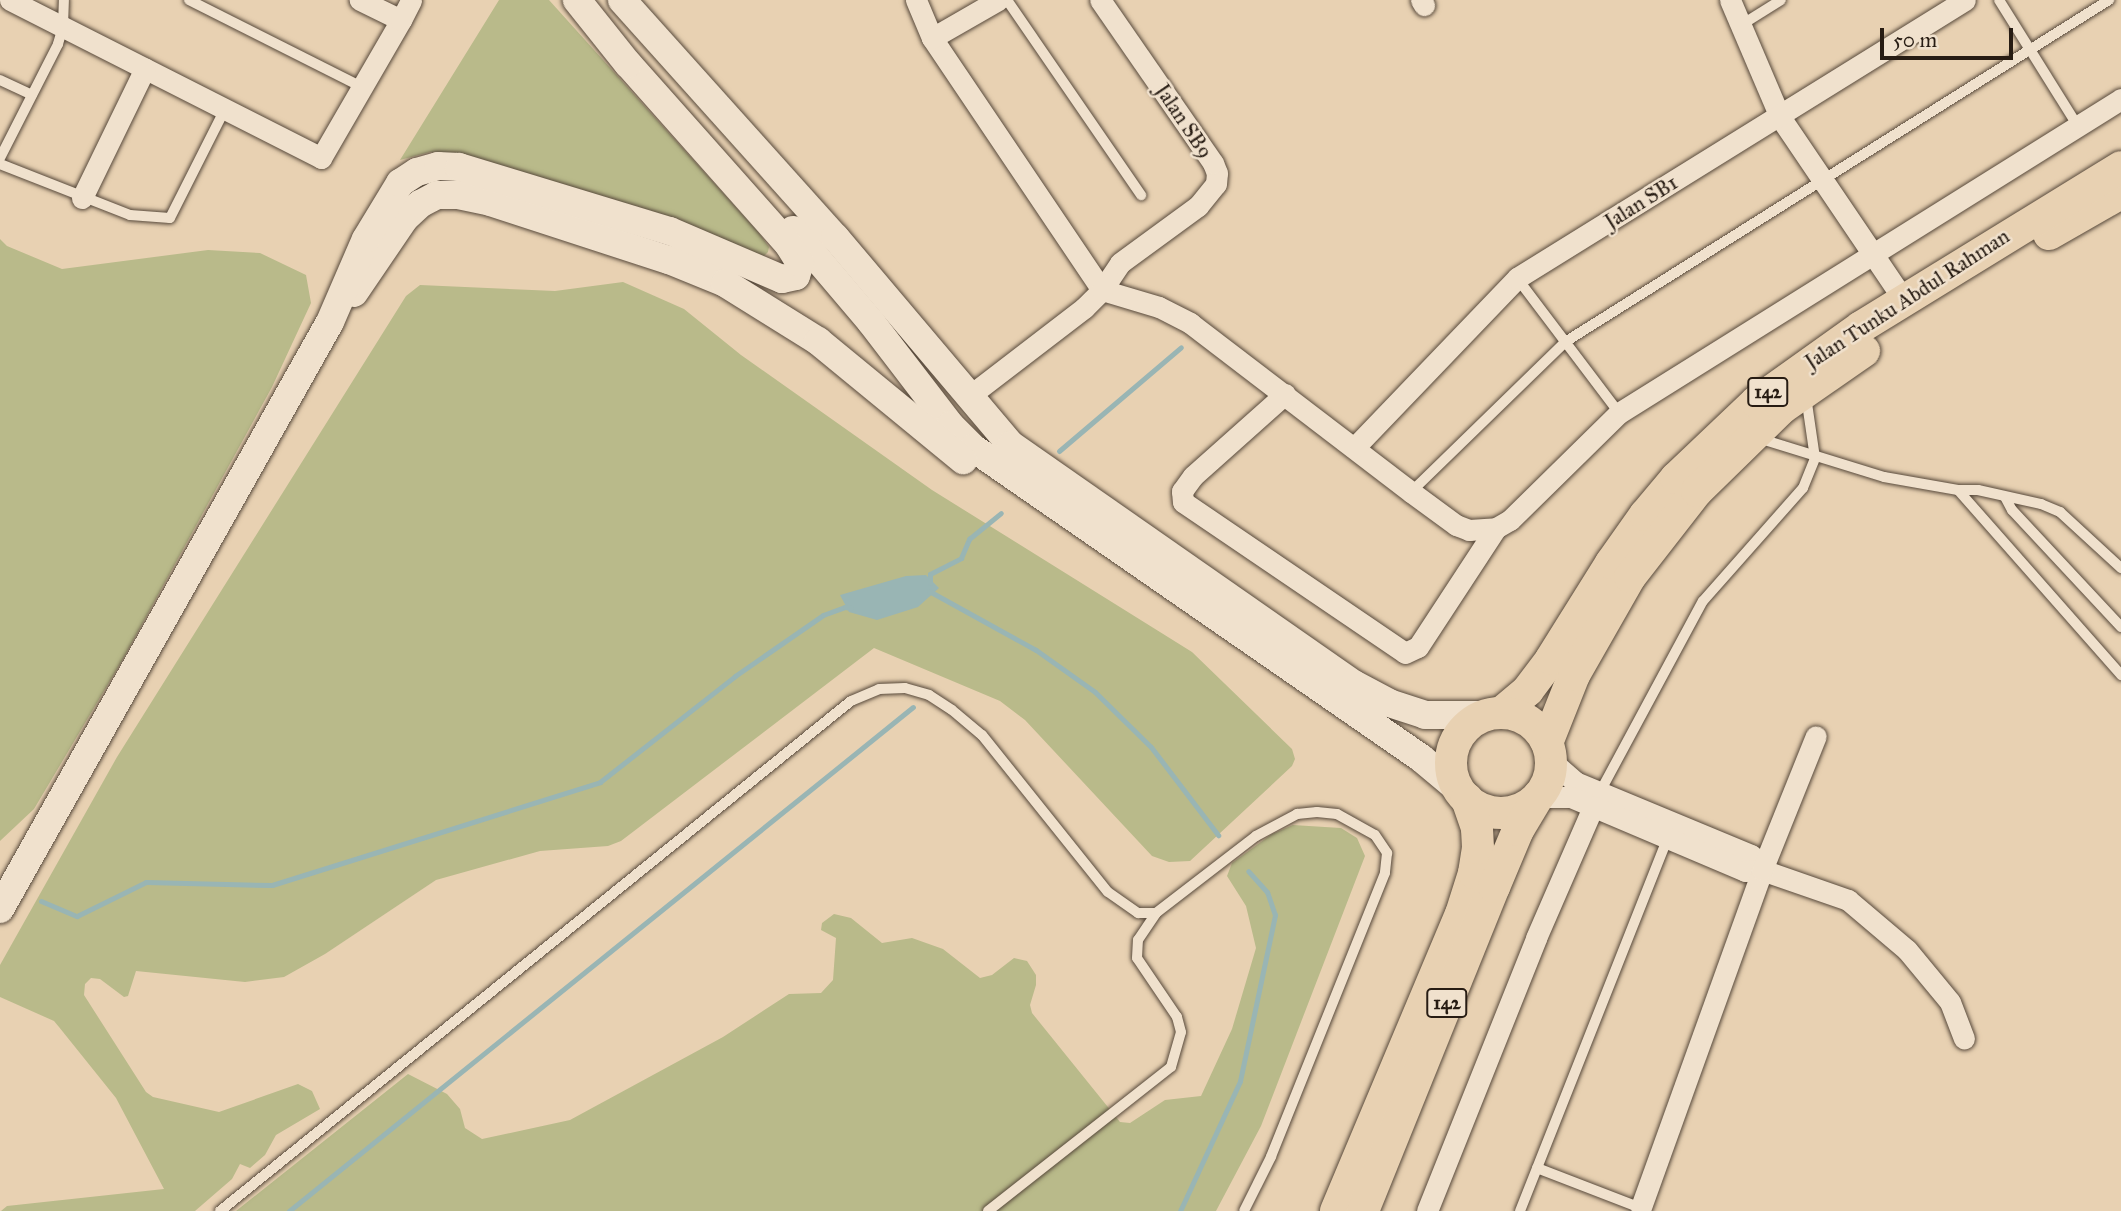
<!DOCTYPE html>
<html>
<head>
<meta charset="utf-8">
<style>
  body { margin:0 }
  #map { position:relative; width:2121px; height:1211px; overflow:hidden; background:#e8d1b2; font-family:"IM FELL Great Primer",serif }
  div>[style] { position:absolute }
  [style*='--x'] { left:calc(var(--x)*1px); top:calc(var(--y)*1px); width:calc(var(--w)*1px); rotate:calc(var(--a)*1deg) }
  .green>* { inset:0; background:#b9ba8a }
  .water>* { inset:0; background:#99b5b4 }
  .stream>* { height:5px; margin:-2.5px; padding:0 2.5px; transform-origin:2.5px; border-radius:2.5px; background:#99b5b4 }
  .roads { filter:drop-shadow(0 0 2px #57493b) drop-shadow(0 0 2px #57493b) }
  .lane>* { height:10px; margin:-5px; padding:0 5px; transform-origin:5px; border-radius:5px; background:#f0e1cd }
  .street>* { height:21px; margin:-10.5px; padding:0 10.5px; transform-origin:10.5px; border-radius:10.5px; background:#f0e1cd }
  .secondary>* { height:28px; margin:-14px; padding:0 14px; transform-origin:14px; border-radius:14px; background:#f0e1cd }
  .primary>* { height:32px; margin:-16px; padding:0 16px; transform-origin:16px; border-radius:16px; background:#e8d1b2 }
  .primary>.ring { margin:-16px; padding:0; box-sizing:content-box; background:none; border:32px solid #e8d1b2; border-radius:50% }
  span { translate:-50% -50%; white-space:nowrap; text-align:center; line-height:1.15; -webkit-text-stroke:5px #f0e1cd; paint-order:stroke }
  .shield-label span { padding:2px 5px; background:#f0e1cd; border:2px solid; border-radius:5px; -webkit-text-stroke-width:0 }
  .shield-label { font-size:19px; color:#271c13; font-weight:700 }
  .street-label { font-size:21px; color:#271c13 }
  .scale { position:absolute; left:1880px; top:28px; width:133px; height:32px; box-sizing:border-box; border:4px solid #271c13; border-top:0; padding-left:9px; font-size:21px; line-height:24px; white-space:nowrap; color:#271c13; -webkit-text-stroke:5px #f0e1cd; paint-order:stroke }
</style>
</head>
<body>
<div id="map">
  <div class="green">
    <i style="clip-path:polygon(499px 0,549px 0,759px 233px,769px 247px,768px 252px,764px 256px,672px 221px,460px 155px,430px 152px,400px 160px)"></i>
    <i style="clip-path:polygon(0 239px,7px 246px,62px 269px,208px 250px,260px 253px,306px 275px,311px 303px,272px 387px,123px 659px,34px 809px,0 841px)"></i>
    <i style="clip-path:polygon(623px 282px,684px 309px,741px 355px,932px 490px,1192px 652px,1292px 749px,1295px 759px,1292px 766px,1190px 861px,1169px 862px,1152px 856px,1025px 720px,1000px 701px,874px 648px,621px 841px,608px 846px,540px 851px,436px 880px,325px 954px,284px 977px,245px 982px,136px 971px,128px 996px,124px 997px,100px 979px,91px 978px,85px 984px,84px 995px,146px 1092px,153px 1097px,219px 1112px,298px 1084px,312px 1091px,320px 1109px,276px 1135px,265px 1155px,250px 1168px,240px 1164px,232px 1179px,195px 1211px,1px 1211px,7px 1206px,164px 1189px,116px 1098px,59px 1027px,54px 1021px,0 997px,0 965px,117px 757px,406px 296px,420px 285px,555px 291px)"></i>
    <i style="clip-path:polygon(1293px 825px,1341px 828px,1357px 838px,1365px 856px,1261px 1126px,1216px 1211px,236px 1211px,408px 1074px,447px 1094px,460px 1109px,465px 1128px,482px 1139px,570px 1120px,723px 1037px,789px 994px,821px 993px,833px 980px,836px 938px,821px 930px,822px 923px,834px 914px,851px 918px,882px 943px,912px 938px,943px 949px,980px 978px,992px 975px,1014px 958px,1027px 961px,1036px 975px,1036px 985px,1030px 1005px,1032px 1013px,1120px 1122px,1130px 1123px,1165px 1100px,1201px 1096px,1232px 1029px,1256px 948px,1246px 906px,1227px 876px,1232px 863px,1272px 834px)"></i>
  </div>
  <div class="water">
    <i style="clip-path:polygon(926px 575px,939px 588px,918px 607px,877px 620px,849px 612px,840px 595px,906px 576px)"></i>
  </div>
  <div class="stream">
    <i style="--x:1059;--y:451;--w:160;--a:-40.4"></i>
    <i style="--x:930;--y:583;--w:9;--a:-90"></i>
    <i style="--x:930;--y:574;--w:35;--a:-27"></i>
    <i style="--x:961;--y:558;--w:21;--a:-67"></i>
    <i style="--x:969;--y:539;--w:41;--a:-39.1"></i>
    <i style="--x:929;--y:591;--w:122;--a:28.9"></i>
    <i style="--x:1036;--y:650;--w:72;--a:35.4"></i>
    <i style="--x:1095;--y:692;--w:78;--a:44.5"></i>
    <i style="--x:1151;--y:747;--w:111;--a:52.7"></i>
    <i style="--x:41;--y:901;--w:39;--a:23"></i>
    <i style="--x:77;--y:916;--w:77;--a:-26.2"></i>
    <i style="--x:146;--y:882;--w:126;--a:1.4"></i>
    <i style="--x:272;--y:885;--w:344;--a:-17.4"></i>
    <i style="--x:600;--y:782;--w:172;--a:-38.1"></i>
    <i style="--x:735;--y:676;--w:107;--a:-34.7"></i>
    <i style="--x:823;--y:615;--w:23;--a:-20"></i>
    <i style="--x:845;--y:607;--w:6;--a:9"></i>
    <i style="--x:289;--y:1211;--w:802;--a:-38.93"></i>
    <i style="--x:1180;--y:1211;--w:143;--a:-65.2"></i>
    <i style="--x:1240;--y:1081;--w:170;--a:-78.1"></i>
    <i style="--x:1275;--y:915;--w:24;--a:-109"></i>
    <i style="--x:1267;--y:892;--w:28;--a:-132"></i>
  </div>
  <div class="roads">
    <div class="lane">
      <i style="--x:189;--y:0;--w:194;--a:26.7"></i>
      <i style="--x:1007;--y:0;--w:237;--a:55.5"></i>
      <i style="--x:1999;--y:0;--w:147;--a:58"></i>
      <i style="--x:1741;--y:25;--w:47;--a:-32"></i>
      <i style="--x:0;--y:80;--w:35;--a:25"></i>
      <i style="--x:0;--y:158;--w:128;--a:-63"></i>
      <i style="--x:58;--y:44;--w:19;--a:-74"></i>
      <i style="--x:63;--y:26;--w:26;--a:-88"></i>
      <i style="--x:0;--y:164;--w:140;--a:21.4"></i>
      <i style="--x:130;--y:215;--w:40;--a:4.3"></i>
      <i style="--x:170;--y:218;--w:122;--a:-63.2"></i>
      <i style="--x:1517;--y:278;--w:169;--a:52.9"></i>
      <i style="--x:1758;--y:438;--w:132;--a:17.2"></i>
      <i style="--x:1884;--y:477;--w:75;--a:10"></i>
      <i style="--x:1958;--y:490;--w:20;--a:0"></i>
      <i style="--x:1978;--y:490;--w:65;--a:12.5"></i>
      <i style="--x:2041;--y:504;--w:21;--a:23"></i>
      <i style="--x:2060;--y:512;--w:83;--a:42.6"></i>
      <i style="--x:1958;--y:490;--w:247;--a:48.6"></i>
      <i style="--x:1411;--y:492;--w:215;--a:-44.2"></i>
      <i style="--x:1565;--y:342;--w:643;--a:-32.16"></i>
      <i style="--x:2005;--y:497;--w:15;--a:62"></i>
      <i style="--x:2012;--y:510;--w:160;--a:47"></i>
      <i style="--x:1600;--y:792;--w:217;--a:-61.7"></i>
      <i style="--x:1703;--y:601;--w:151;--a:-48.5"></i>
      <i style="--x:1803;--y:488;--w:32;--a:-68"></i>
      <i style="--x:1815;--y:458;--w:63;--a:-98.3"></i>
      <i style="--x:1537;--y:1168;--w:114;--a:21.1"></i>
      <i style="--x:220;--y:1211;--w:811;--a:-38.95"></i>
      <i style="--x:851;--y:701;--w:30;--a:-23"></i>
      <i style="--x:879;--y:689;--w:26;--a:-2"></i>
      <i style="--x:905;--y:688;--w:25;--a:16"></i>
      <i style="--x:929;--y:695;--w:27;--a:33"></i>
      <i style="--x:952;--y:710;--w:39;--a:40"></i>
      <i style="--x:982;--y:735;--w:201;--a:51.3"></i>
      <i style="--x:1108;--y:892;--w:37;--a:35"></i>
      <i style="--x:1138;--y:913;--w:18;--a:0"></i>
      <i style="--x:988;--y:1211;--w:233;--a:-38.2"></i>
      <i style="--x:1171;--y:1067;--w:36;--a:-74"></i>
      <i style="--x:1181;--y:1032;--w:16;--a:-105"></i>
      <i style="--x:1177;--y:1017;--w:71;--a:-124.1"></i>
      <i style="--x:1137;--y:958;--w:18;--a:-87"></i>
      <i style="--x:1138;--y:940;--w:32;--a:-56"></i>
      <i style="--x:1156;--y:913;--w:126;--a:-37.6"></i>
      <i style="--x:1256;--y:836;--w:47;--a:-28.2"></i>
      <i style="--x:1297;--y:814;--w:20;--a:-6"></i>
      <i style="--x:1317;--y:812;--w:20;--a:6"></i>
      <i style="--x:1337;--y:814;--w:43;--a:28.9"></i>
      <i style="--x:1375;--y:835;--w:22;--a:56"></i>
      <i style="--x:1387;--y:853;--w:20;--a:96"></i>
      <i style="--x:1385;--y:873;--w:306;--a:111.9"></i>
      <i style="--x:1271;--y:1157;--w:60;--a:116.6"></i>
      <i style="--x:1520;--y:1211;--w:400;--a:-68.4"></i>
    </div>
    <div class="street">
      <i style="--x:10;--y:0;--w:349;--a:26.9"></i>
      <i style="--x:321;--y:158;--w:160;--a:-59.9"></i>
      <i style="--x:401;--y:20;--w:46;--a:-154"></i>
      <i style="--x:916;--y:0;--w:41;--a:67.2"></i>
      <i style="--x:932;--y:38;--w:304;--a:56"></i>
      <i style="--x:1102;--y:290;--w:59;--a:16.6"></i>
      <i style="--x:1159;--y:307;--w:35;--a:27"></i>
      <i style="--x:1190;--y:323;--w:278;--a:37.4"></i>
      <i style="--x:1411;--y:492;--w:56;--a:36.3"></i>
      <i style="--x:1456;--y:525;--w:14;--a:21"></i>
      <i style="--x:1469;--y:530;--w:27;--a:-4"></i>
      <i style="--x:1496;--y:528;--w:16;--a:-30"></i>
      <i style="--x:1510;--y:520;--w:153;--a:-44.5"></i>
      <i style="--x:1619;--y:413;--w:592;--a:-32.03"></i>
      <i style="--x:1421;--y:0;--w:6;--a:59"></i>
      <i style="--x:1730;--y:0;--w:127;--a:66.9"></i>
      <i style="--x:1780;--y:117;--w:221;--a:55.9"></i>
      <i style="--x:401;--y:20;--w:22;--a:-63"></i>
      <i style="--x:932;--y:38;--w:76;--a:-29.9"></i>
      <i style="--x:82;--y:198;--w:144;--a:-64.1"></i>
      <i style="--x:1285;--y:394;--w:123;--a:138.3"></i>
      <i style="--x:1193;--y:476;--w:19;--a:126"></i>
      <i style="--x:1182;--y:491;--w:11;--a:85"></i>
      <i style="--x:1183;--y:502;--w:268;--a:34.2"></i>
      <i style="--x:1405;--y:653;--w:14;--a:-25"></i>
      <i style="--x:1418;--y:647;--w:142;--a:-56.8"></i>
      <i style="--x:968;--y:397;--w:146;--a:-37.5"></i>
      <i style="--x:1084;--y:308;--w:25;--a:-45"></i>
      <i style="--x:1102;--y:290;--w:32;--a:-56"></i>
      <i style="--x:1120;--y:263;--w:97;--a:-36.2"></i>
      <i style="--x:1198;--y:206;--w:28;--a:-51"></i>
      <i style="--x:1216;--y:184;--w:11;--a:-85"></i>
      <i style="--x:1217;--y:173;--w:11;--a:-112"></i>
      <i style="--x:1213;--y:163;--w:198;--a:-124.7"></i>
      <i style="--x:1354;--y:448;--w:236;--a:-46.2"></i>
      <i style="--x:1517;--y:278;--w:527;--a:-31.82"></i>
      <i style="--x:1549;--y:759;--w:35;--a:41"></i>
      <i style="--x:1575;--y:782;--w:191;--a:22.5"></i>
      <i style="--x:1751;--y:855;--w:19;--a:54"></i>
      <i style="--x:1538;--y:797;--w:33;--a:0"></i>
      <i style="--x:1571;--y:797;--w:189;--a:23"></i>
      <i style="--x:1745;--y:871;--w:17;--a:-3"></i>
      <i style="--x:1762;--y:870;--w:91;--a:19.2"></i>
      <i style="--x:1848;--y:900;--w:77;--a:40.3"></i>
      <i style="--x:1907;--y:950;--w:67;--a:50.4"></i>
      <i style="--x:1950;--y:1002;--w:39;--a:69"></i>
      <i style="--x:1641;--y:1207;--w:358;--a:-70.2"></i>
      <i style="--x:1762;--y:870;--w:144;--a:-68.1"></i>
      <i style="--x:1427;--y:1211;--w:294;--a:-68.2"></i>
      <i style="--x:1536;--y:938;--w:143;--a:-66.5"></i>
    </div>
    <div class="secondary">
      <i style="--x:622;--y:0;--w:319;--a:48.1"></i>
      <i style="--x:835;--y:237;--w:272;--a:49.8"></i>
      <i style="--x:1011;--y:445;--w:418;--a:34.9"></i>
      <i style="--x:1354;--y:684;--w:40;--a:28"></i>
      <i style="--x:1389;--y:703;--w:38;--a:18"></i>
      <i style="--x:1425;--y:715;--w:61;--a:0"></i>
      <i style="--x:793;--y:230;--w:121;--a:49.7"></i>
      <i style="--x:871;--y:322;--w:130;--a:52.5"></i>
      <i style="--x:950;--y:425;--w:33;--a:45"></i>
      <i style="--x:973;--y:448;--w:545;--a:34.68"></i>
      <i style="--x:1421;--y:758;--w:48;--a:40"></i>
      <i style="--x:354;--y:293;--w:91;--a:-55.8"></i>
      <i style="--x:405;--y:218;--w:21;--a:-43"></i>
      <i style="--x:420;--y:204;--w:19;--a:-28"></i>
      <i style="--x:437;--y:195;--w:21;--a:0"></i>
      <i style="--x:458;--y:195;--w:33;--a:12"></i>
      <i style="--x:490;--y:202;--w:188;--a:18"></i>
      <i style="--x:669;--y:260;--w:61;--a:22.3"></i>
      <i style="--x:725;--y:283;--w:110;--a:31.9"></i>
      <i style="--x:818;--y:341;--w:188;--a:39.4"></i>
      <i style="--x:0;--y:909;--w:673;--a:-60.66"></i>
      <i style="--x:330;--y:322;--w:90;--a:-66.6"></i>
      <i style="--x:366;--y:239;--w:66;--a:-58.7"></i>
      <i style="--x:400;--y:183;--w:20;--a:-33"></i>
      <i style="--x:417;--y:172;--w:22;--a:-16"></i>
      <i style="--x:438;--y:166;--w:21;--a:3"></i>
      <i style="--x:459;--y:167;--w:220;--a:16.9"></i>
      <i style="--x:670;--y:231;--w:122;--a:23.2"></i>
      <i style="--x:782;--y:279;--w:14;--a:-12"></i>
      <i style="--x:796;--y:276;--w:14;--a:-73"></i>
      <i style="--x:800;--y:263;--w:22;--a:-122"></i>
      <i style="--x:788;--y:244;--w:241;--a:-131.6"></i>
      <i style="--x:628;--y:64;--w:82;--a:-128.6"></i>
    </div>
    <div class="primary">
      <i style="--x:2049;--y:234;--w:83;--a:-29.7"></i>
      <i style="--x:1501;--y:713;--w:35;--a:-40"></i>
      <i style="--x:1528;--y:690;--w:39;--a:-53"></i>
      <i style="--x:1551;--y:659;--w:113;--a:-58"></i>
      <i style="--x:1611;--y:563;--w:59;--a:-54.7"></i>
      <i style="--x:1645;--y:515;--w:48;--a:-50"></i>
      <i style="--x:1676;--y:478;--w:110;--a:-43.5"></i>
      <i style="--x:1756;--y:402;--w:129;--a:-35.5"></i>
      <i style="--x:1861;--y:327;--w:305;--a:-31.6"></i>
      <i class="ring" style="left:1451px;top:713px;width:68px;height:68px"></i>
      <i style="--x:1547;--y:743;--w:73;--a:-68.3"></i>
      <i style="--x:1574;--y:675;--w:113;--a:-60.3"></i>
      <i style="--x:1630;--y:577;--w:109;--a:-52.1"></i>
      <i style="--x:1697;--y:491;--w:119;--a:-44.3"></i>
      <i style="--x:1782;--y:408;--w:100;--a:-34.8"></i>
      <i style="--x:1336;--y:1211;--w:322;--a:-67.2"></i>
      <i style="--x:1461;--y:914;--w:43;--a:-72.4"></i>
      <i style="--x:1474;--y:873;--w:25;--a:-81"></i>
      <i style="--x:1478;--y:848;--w:20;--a:-93"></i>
      <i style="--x:1477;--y:828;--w:31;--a:-109"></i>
      <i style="--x:1363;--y:1211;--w:349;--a:-68"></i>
      <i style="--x:1494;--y:887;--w:62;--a:-67.2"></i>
      <i style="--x:1518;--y:830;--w:39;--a:-59"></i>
    </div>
  </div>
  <div class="shield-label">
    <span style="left:1768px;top:392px">142</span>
    <span style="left:1447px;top:1003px">142</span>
  </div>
  <div class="street-label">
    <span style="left:1184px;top:121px;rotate:56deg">Jalan SB9</span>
    <span style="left:1641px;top:202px;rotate:-32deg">Jalan SB1</span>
    <span style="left:1907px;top:299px;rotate:-33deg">Jalan Tunku Abdul Rahman</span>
  </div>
  <div class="scale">50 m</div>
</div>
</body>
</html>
